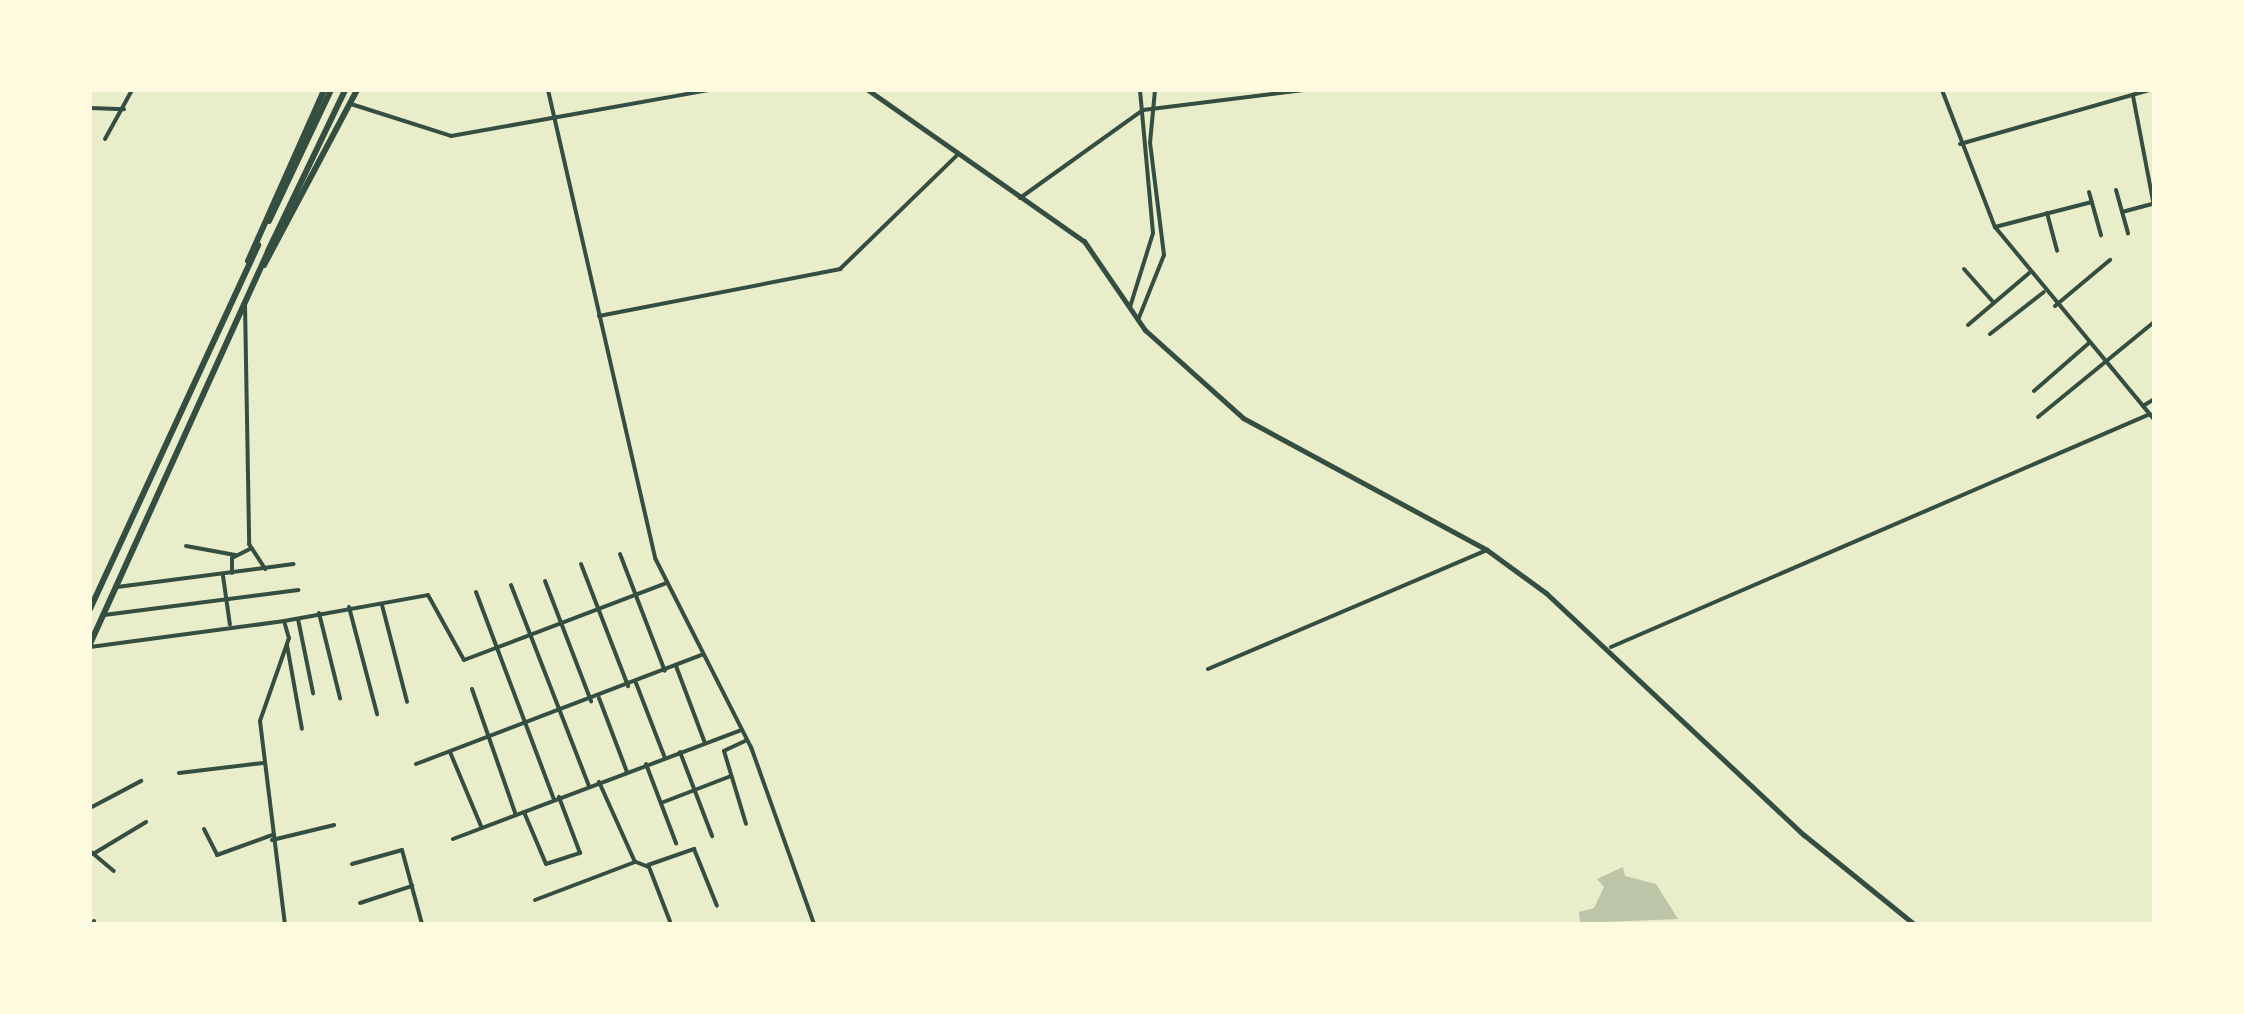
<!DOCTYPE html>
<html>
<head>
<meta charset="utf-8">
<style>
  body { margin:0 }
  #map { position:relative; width:2244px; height:1014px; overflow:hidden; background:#e9edc9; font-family:Mulish,sans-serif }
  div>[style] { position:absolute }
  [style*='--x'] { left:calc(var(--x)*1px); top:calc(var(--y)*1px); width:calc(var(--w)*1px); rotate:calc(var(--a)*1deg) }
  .building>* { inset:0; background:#bcc5a7 }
  .minor>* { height:4px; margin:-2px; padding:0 2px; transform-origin:2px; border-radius:2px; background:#344e41 }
  .tertiary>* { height:5px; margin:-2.5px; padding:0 2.5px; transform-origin:2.5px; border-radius:2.5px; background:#344e41 }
  .primary>* { height:6px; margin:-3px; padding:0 3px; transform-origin:3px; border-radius:3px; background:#344e41 }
  .trunk>* { height:6px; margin:-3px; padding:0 3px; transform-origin:3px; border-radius:3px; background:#344e41 }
  span { translate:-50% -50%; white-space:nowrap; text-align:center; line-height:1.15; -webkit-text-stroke:10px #fefae0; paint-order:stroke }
  .frame { position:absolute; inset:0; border:92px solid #fefae0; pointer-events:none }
</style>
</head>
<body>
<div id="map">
  <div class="building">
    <i style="clip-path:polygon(1623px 867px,1625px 876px,1656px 884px,1678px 919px,1580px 923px,1579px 912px,1594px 908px,1604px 887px,1597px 879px)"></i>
  </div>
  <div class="minor">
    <i style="--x:548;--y:90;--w:480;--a:77.1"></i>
    <i style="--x:655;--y:558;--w:212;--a:63.1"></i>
    <i style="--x:751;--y:747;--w:188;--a:70.4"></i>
    <i style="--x:1942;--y:90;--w:147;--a:68.9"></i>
    <i style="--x:1995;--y:227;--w:249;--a:50.4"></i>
    <i style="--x:2133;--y:96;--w:112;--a:79.2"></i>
    <i style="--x:351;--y:104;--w:105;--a:17.7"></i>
    <i style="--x:451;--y:136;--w:263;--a:-10.1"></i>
    <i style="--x:90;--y:108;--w:34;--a:2"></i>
    <i style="--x:105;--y:139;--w:56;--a:-61.1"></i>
    <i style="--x:1960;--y:144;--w:198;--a:-15.9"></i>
    <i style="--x:2116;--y:190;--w:45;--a:74.4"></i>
    <i style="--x:2089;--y:192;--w:45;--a:74.4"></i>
    <i style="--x:1020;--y:198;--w:151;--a:-35.6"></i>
    <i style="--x:1143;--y:110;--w:162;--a:-7.1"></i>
    <i style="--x:2122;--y:212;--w:30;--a:-15"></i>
    <i style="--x:2047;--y:213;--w:39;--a:75"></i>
    <i style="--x:1995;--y:227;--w:100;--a:-14.5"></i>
    <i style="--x:1964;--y:269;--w:45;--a:48.6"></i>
    <i style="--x:245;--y:304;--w:240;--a:89"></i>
    <i style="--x:249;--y:544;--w:30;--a:57"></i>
    <i style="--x:2055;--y:306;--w:72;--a:-39.9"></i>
    <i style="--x:1130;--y:307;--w:77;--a:-72.7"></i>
    <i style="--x:1153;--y:233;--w:144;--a:-95.2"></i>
    <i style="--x:599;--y:316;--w:246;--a:-11"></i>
    <i style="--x:840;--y:269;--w:162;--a:-44.2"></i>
    <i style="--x:1138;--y:320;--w:70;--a:-68.2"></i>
    <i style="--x:1164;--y:255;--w:113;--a:-97.1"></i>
    <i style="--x:1150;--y:143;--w:53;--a:-84.6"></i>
    <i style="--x:1968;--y:325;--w:80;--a:-40.4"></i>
    <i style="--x:1990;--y:334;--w:68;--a:-37.9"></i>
    <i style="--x:2034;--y:391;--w:73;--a:-41.1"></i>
    <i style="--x:2143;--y:406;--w:13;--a:-32"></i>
    <i style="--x:2038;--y:417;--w:150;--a:-39.3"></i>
    <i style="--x:186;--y:546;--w:50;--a:10.4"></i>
    <i style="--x:620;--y:554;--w:125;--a:69"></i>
    <i style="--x:581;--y:564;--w:131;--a:68.9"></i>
    <i style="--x:232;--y:573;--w:15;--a:-90"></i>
    <i style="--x:232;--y:558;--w:20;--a:-27"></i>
    <i style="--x:223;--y:576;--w:49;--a:81.9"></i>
    <i style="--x:545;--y:581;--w:129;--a:69"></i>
    <i style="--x:511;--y:585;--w:216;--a:68.8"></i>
    <i style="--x:117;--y:587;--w:178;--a:-7.4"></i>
    <i style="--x:476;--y:592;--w:221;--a:69.4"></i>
    <i style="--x:382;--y:605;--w:100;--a:75.5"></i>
    <i style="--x:349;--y:607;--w:111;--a:75.3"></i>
    <i style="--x:319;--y:613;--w:88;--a:76.1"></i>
    <i style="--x:104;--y:615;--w:196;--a:-7.3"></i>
    <i style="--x:298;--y:619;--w:76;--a:78.5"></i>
    <i style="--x:284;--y:621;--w:146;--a:-10.2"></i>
    <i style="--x:428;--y:595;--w:74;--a:61"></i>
    <i style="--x:464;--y:660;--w:217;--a:-20.8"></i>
    <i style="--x:287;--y:645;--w:85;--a:79.9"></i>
    <i style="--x:90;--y:647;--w:196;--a:-7.6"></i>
    <i style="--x:284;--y:621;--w:18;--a:74"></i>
    <i style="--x:289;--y:638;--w:88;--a:109.3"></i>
    <i style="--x:260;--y:721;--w:205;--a:83"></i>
    <i style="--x:1611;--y:647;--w:587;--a:-23.38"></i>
    <i style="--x:676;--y:666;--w:82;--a:69.4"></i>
    <i style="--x:1208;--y:669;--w:303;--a:-23.1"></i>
    <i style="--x:636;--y:683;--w:80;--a:68.9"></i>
    <i style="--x:472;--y:689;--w:133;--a:70.8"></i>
    <i style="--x:599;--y:698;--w:79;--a:69.3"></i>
    <i style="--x:745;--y:741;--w:23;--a:155"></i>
    <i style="--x:724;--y:751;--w:76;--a:73.2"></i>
    <i style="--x:450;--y:752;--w:80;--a:67.3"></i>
    <i style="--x:680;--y:752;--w:90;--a:69.1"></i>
    <i style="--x:416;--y:764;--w:305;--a:-20.9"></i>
    <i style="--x:646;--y:764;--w:85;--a:69.2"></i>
    <i style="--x:179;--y:773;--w:85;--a:-6.8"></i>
    <i style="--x:661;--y:803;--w:75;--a:-21.1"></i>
    <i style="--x:90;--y:808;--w:58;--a:-27.9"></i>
    <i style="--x:524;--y:812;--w:56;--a:67.1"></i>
    <i style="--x:546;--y:864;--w:36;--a:-18"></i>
    <i style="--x:580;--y:853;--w:60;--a:-110.6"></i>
    <i style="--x:204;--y:829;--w:29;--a:63"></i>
    <i style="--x:217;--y:855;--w:59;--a:-20"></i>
    <i style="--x:453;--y:839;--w:308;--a:-20.7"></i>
    <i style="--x:272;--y:840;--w:64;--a:-13.6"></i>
    <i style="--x:90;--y:851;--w:31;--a:40"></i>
    <i style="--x:93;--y:854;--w:62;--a:-31.1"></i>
    <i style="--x:636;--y:862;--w:14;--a:21"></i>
    <i style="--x:649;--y:867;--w:61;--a:68.9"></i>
    <i style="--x:352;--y:864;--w:52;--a:-15.6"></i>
    <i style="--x:402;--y:850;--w:77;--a:74.9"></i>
    <i style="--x:648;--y:865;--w:49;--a:-19.2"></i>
    <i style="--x:694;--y:849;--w:61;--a:68"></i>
    <i style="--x:535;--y:900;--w:107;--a:-20.8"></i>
    <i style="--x:635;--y:862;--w:88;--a:-114.2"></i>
    <i style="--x:360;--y:903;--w:55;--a:-18.1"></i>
    <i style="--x:94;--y:921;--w:3;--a:90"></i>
  </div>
  <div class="tertiary">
    <i style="--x:868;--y:90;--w:264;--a:35"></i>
    <i style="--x:1084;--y:241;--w:108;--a:55.6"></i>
    <i style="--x:1145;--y:330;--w:132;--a:41.9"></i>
    <i style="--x:1243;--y:418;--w:277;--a:28.4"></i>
    <i style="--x:1487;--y:550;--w:73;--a:36.1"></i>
    <i style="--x:1546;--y:593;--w:354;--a:43.2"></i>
    <i style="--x:1804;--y:835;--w:141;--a:39"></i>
  </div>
  <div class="primary">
    <i style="--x:269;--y:221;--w:145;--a:-64.7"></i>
    <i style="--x:268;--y:251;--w:178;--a:-64.4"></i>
  </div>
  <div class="trunk">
    <i style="--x:248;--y:261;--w:187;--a:-66"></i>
    <i style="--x:264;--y:265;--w:198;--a:-62"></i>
    <i style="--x:90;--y:609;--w:401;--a:-65.2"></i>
    <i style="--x:90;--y:644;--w:431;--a:-65.6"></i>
  </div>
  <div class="frame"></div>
</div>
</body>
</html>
